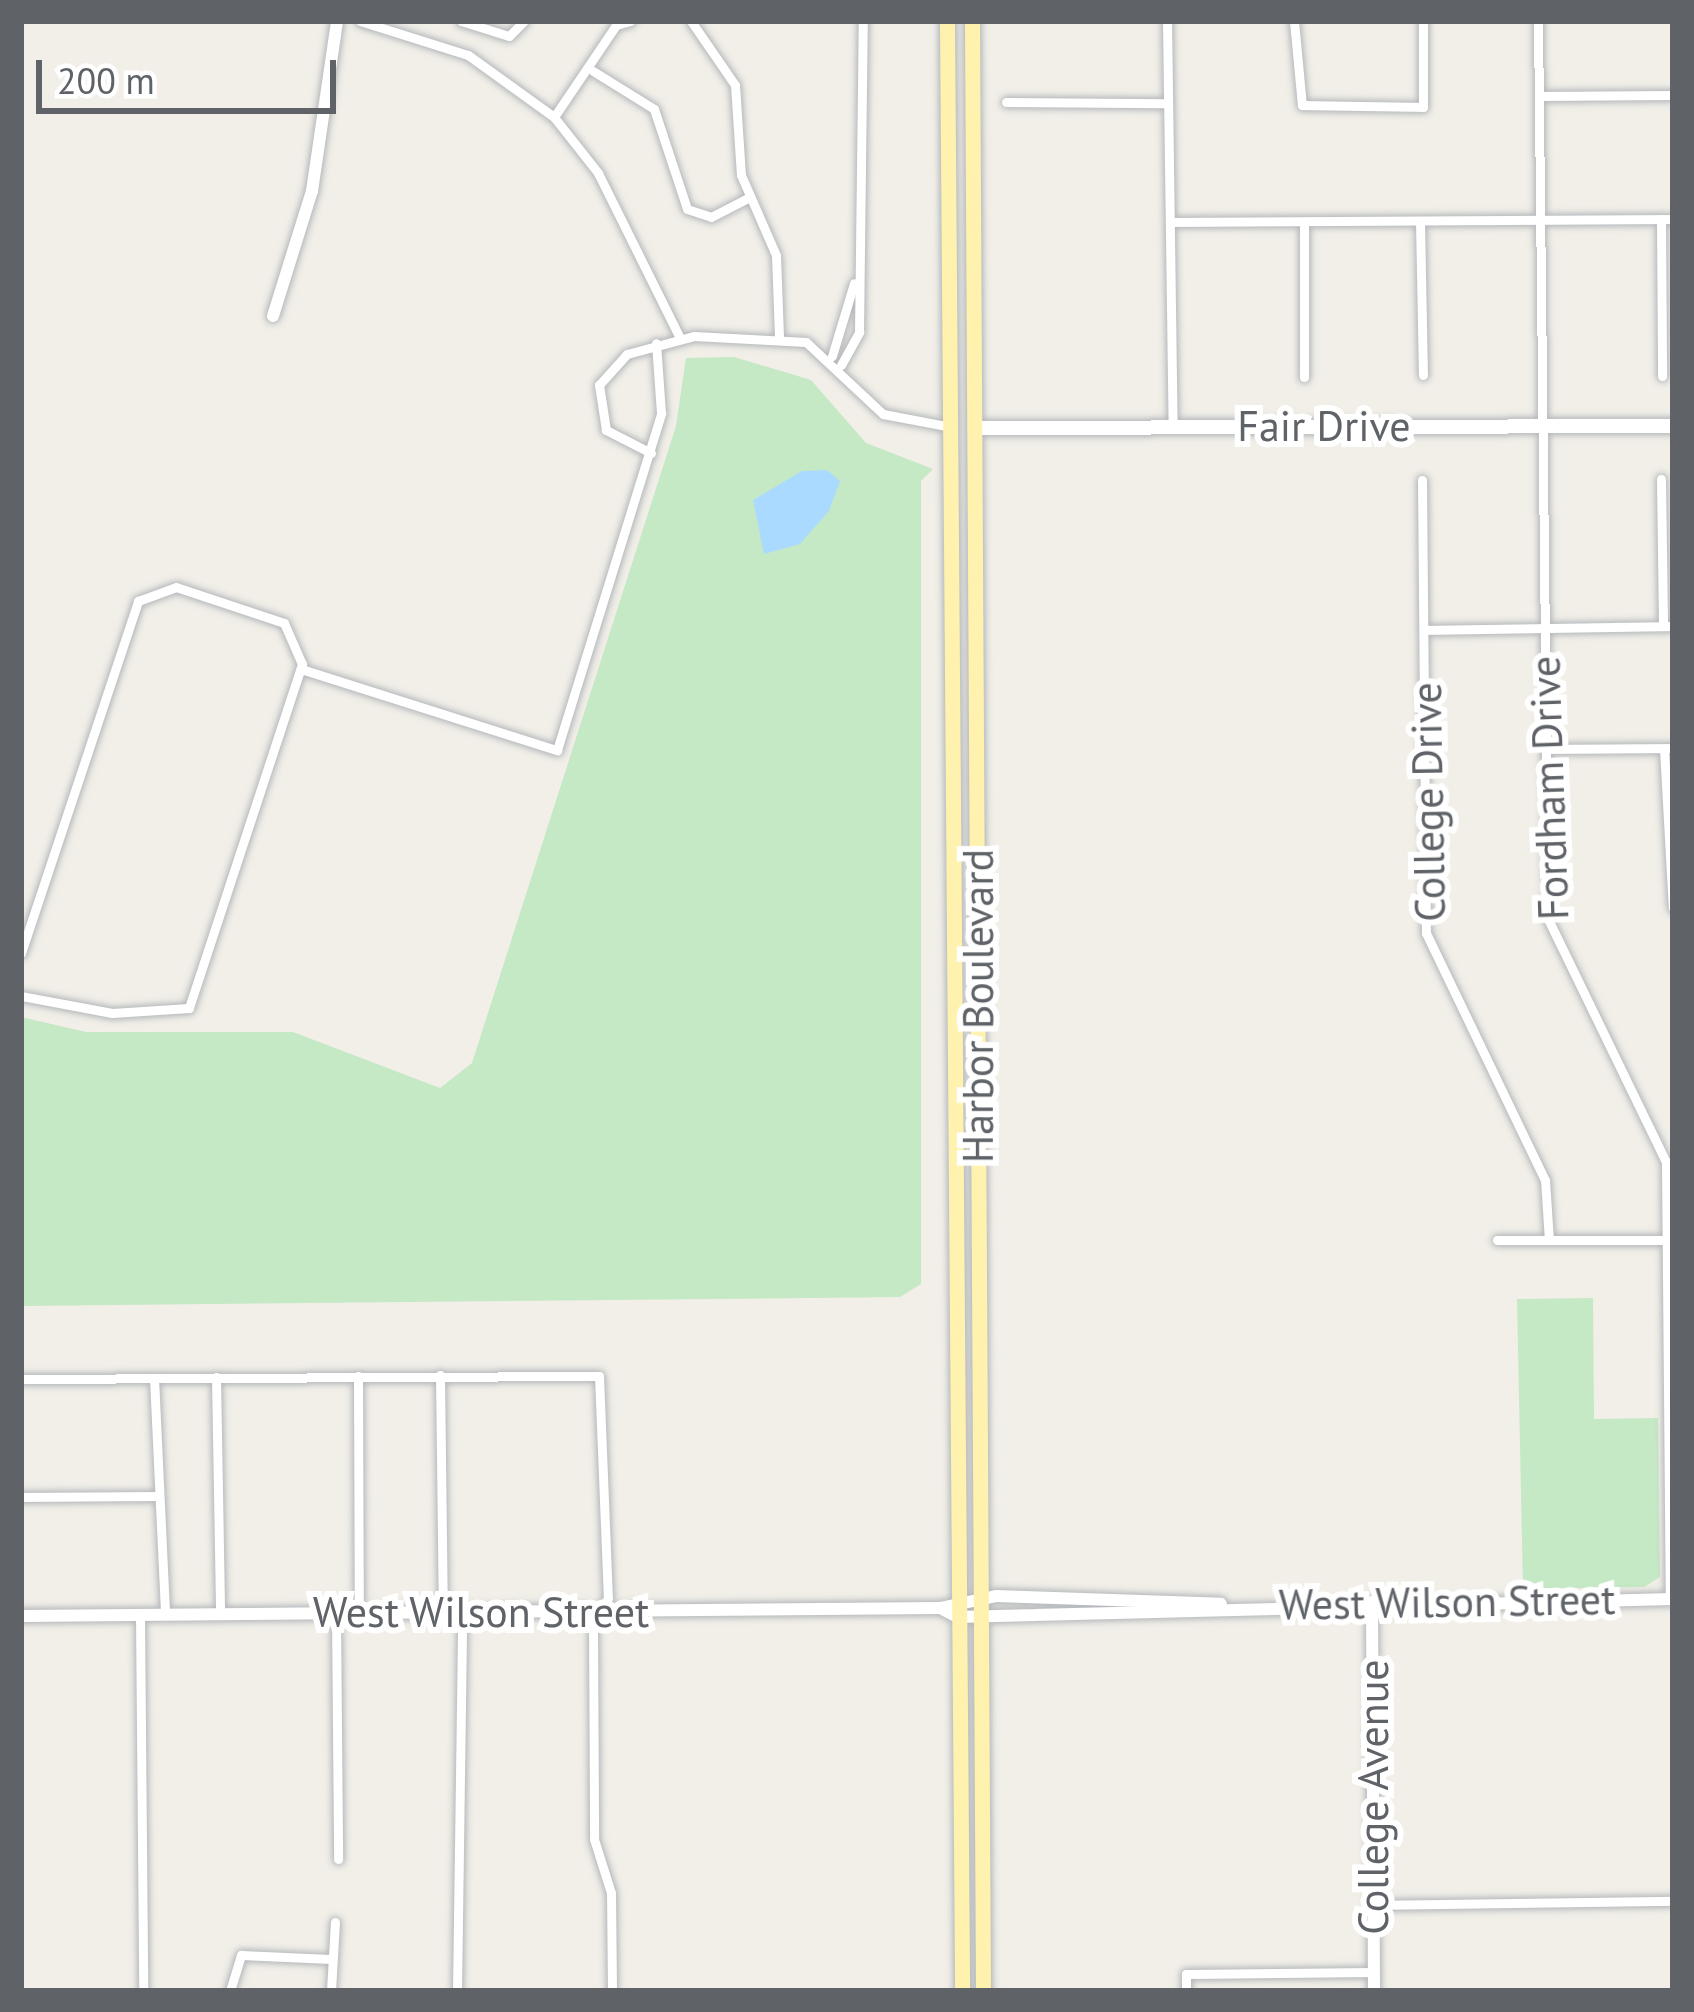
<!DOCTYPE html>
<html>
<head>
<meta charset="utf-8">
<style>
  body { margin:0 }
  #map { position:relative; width:1694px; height:2012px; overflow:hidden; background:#f1efe8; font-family:"PT Sans",sans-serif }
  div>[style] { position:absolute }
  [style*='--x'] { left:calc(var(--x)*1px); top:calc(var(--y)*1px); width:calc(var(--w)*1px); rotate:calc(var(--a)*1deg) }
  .green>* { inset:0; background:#c5e8c5 }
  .water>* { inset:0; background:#aadaff }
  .roads { filter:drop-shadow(0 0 3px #b5b8bc) drop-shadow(0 0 3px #b5b8bc) }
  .minor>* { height:9px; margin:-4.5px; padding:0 4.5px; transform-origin:4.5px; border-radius:4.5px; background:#fff }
  .tertiary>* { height:12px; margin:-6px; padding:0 6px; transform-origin:6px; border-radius:6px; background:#fff }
  .secondary>* { height:14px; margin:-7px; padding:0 7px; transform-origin:7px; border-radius:7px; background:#fff }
  .primary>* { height:15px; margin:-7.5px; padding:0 7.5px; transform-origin:7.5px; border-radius:7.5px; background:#fff2af }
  span { translate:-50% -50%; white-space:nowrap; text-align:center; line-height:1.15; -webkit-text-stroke:12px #fff; paint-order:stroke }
  .street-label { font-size:42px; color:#5f6368 }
  .frame { position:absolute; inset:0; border:24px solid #5f6368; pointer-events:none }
  .scale { position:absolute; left:36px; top:60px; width:300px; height:54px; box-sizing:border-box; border:6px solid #5f6368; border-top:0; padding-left:15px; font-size:36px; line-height:42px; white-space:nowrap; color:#5f6368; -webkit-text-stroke:9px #fff; paint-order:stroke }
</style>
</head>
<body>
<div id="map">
  <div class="green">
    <i style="clip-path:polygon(734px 357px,811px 380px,866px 443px,933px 469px,921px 481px,921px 1284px,900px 1297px,21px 1306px,21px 1017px,86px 1032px,293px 1032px,440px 1088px,472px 1063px,676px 426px,686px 358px)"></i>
    <i style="clip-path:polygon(1593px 1298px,1594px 1419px,1658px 1418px,1660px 1577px,1644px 1587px,1523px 1589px,1517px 1299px)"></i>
  </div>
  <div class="water">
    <i style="clip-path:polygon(827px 470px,840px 481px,829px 511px,800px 544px,764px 554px,753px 500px,802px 471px)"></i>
  </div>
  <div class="roads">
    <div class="minor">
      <i style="--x:360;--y:21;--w:113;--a:17.5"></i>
      <i style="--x:468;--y:55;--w:106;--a:35.8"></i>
      <i style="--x:554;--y:117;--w:71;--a:51.8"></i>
      <i style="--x:598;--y:173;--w:184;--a:63.6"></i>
      <i style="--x:461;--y:21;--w:50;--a:17.4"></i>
      <i style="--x:509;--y:36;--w:21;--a:-45"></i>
      <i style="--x:691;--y:21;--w:78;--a:55.5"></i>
      <i style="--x:735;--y:85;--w:90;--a:86.2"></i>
      <i style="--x:741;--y:175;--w:87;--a:66.4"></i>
      <i style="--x:776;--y:255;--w:82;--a:87.9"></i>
      <i style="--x:1167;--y:21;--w:405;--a:89.2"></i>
      <i style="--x:1294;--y:21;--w:84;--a:84.6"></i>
      <i style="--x:1302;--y:105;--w:121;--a:0.9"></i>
      <i style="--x:1423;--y:107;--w:86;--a:-90"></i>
      <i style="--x:1538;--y:21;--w:898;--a:89.36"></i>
      <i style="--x:1548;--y:919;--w:270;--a:64.1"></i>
      <i style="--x:1666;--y:1162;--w:437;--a:89.5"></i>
      <i style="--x:593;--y:71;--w:72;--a:31.9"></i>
      <i style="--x:654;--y:109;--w:105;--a:71.7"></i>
      <i style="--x:687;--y:209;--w:25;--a:18"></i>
      <i style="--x:711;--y:217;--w:42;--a:-27.2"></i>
      <i style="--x:1539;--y:96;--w:134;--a:-0.4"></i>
      <i style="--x:1006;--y:102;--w:162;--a:0.4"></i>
      <i style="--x:554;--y:117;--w:111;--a:-56"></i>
      <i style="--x:616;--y:25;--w:15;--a:-16"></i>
      <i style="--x:1661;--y:219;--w:157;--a:89.6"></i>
      <i style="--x:1420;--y:221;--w:154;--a:88.9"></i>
      <i style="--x:1170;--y:222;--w:503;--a:-0.34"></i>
      <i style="--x:832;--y:356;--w:76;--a:-73.2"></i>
      <i style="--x:841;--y:365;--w:38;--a:-61"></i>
      <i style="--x:859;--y:332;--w:311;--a:-89.3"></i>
      <i style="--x:1304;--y:377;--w:155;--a:-90"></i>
      <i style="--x:651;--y:453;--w:51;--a:-152.9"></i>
      <i style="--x:606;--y:430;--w:46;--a:-98.8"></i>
      <i style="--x:599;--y:385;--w:42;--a:-47.9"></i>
      <i style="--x:627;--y:354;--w:69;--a:-15"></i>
      <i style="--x:694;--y:336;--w:112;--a:3.1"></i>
      <i style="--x:806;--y:342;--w:105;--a:43.1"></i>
      <i style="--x:883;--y:414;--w:69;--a:10.8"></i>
      <i style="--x:1661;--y:479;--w:147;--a:89.2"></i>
      <i style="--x:1422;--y:480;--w:453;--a:89.5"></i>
      <i style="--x:1426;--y:933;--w:274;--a:64.3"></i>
      <i style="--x:1545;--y:1180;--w:60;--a:86.2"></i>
      <i style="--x:1425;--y:630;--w:248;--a:-0.9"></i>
      <i style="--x:301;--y:669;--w:269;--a:17.6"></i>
      <i style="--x:557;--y:750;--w:353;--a:-72.8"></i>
      <i style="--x:661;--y:413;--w:70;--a:-94.1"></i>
      <i style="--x:1545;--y:749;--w:128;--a:-0.4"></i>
      <i style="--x:1664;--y:749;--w:159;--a:86.8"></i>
      <i style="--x:21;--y:953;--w:371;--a:-71.6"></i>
      <i style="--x:138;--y:601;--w:40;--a:-20.2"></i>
      <i style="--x:176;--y:587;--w:114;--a:18.4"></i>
      <i style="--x:284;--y:623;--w:45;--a:66.3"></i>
      <i style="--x:302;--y:664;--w:362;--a:108.2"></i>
      <i style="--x:189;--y:1008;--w:77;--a:176.3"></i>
      <i style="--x:112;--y:1013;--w:93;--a:-169.4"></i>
      <i style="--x:1497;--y:1240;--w:171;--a:0"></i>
      <i style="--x:440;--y:1375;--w:237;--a:89.3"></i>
      <i style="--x:358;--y:1376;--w:237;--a:89.8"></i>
      <i style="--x:216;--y:1377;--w:237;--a:89"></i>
      <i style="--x:154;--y:1378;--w:237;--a:87.3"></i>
      <i style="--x:21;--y:1379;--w:578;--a:-0.3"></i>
      <i style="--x:599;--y:1376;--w:222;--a:87.7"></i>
      <i style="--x:608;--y:1598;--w:29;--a:121"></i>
      <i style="--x:593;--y:1623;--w:216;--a:89.7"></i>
      <i style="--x:594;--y:1839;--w:57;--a:72.5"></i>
      <i style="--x:611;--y:1893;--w:98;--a:89.4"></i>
      <i style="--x:21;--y:1497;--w:134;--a:-0.4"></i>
      <i style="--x:336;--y:1613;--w:246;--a:89.5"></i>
      <i style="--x:140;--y:1615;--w:376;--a:89.5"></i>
      <i style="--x:1373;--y:1905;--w:300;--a:-0.8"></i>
      <i style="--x:230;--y:1991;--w:38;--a:-73"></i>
      <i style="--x:241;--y:1955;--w:90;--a:2.5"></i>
      <i style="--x:331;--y:1991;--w:69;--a:-86.7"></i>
      <i style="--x:457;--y:1991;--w:379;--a:-89.2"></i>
      <i style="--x:1186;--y:1991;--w:17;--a:-90"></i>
      <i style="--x:1186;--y:1974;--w:188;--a:-0.6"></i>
    </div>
    <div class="tertiary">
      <i style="--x:273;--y:316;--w:131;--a:-72.7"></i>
      <i style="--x:312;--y:191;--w:172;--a:-81.6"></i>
      <i style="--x:1372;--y:1602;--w:389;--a:89.7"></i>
      <i style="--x:940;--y:1608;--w:57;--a:-12.1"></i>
      <i style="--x:996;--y:1596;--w:225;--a:2"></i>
      <i style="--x:21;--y:1616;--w:919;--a:-0.5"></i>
      <i style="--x:940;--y:1608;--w:20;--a:27"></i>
      <i style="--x:958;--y:1617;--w:715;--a:-1.44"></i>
    </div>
    <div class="secondary">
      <i style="--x:975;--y:428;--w:698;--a:-0.16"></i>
    </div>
    <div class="primary">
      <i style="--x:947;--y:21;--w:1970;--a:89.56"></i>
      <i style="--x:972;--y:21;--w:1970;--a:89.68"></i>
    </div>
  </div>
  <div class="street-label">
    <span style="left:1324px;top:426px">Fair Drive</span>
    <span style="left:1549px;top:788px;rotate:-92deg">Fordham Drive</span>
    <span style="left:1428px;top:802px;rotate:-91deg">College Drive</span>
    <span style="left:978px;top:1006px;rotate:-90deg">Harbor Boulevard</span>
    <span style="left:1447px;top:1602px;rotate:-1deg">West Wilson Street</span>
    <span style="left:481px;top:1612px">West Wilson Street</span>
    <span style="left:1373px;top:1797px;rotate:-90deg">College Avenue</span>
  </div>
  <div class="frame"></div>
  <div class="scale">200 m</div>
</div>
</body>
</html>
